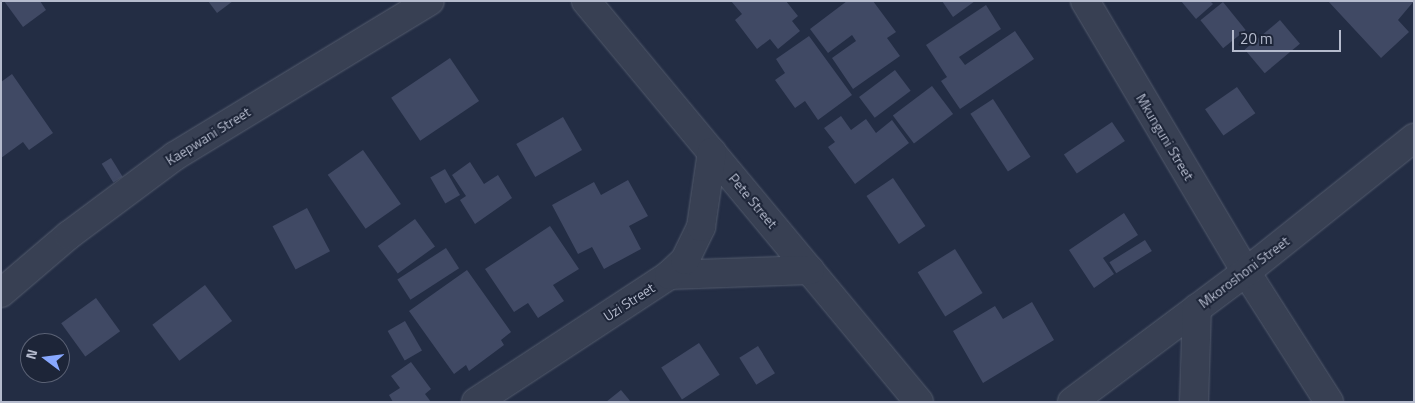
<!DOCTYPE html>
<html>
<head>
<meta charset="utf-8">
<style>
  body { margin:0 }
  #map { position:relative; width:1415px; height:403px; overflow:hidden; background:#232d44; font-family:"Titillium Web",sans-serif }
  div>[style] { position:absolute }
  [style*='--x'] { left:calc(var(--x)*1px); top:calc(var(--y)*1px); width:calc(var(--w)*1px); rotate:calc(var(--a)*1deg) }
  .building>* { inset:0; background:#404964; transform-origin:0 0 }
  .roads { filter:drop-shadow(0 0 1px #535b6d) drop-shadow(0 0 1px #535b6d) }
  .minor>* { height:28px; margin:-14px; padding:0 14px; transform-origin:14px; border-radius:14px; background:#384053 }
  span { translate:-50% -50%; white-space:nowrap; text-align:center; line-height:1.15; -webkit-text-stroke:4px #1d2538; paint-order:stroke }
  .street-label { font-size:14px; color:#b5bbcd }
  .frame { position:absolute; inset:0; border:2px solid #b5bbcd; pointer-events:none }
  .north { position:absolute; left:20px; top:333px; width:50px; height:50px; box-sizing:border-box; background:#1d2538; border:1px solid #5a6174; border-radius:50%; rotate:285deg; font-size:14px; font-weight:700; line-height:20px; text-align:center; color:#b5bbcd }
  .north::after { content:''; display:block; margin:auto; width:18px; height:22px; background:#88a8ff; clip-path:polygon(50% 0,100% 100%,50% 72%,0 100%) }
  .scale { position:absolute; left:1232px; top:30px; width:109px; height:22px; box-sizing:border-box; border:2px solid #b5bbcd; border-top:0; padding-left:6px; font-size:15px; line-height:18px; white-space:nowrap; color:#b5bbcd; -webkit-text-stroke:4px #1d2538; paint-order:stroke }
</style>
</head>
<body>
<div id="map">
  <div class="building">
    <i style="clip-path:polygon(4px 1px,40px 1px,46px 10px,23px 27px)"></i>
    <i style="clip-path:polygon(208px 1px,233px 1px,217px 13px)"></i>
    <i style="clip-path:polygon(731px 1px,786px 1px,798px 16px,792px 21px,800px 31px,778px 49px,770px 39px,757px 49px,735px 20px,742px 14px)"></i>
    <i style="clip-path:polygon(847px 1px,873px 1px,896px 32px,887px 38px,900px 56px,853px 89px,832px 58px,856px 41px,852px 35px,828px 53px,810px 29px)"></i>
    <i style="clip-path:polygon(942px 1px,975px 1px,953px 17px)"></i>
    <i style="clip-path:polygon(1181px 1px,1210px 1px,1213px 4px,1196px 19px)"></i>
    <i style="clip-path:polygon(1328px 1px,1414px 1px,1398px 20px,1409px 32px,1381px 58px)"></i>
    <i style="left:1223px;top:2px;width:36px;height:29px;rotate:51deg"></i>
    <i style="clip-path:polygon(986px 5px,1001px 29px,959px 57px,965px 65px,1015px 31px,1034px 59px,960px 109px,941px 81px,947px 77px,926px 45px)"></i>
    <i style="left:1280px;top:20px;width:31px;height:46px;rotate:50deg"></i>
    <i style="clip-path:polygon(809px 36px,852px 95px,818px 120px,805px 101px,795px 108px,775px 80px,785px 73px,776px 59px)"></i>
    <i style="left:450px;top:58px;width:52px;height:71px;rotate:56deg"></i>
    <i style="left:895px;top:70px;width:26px;height:45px;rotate:53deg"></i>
    <i style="clip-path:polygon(12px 74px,53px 133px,29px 150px,23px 142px,1px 158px,1px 82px)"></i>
    <i style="left:932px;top:86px;width:35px;height:49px;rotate:53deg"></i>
    <i style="left:1237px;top:87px;width:32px;height:39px;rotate:55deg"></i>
    <i style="left:993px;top:99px;width:69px;height:27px;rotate:57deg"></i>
    <i style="clip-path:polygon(841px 116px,851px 130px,866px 119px,876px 133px,892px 120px,909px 143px,855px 184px,828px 147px,835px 142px,824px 128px)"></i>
    <i style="left:563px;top:117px;width:38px;height:54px;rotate:60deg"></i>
    <i style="left:1112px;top:122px;width:23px;height:58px;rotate:56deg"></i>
    <i style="left:363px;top:150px;width:66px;height:43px;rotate:55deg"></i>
    <i style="left:111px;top:158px;width:22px;height:11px;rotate:58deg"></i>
    <i style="clip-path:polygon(470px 162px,484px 184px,498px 175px,512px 198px,475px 224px,460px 200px,466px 196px,452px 175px)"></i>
    <i style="left:445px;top:169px;width:30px;height:17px;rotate:60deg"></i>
    <i style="left:893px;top:178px;width:58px;height:32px;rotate:56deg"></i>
    <i style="clip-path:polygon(628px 180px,648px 216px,629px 226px,641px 249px,604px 269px,592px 247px,578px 254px,552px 205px,594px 182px,601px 195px)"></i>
    <i style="left:307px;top:208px;width:49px;height:39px;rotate:62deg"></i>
    <i style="clip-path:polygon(1124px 213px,1138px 235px,1103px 258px,1114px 274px,1094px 288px,1069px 250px)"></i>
    <i style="left:415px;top:219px;width:34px;height:46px;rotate:54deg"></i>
    <i style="clip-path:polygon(550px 226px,579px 269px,553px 285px,564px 301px,538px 318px,528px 303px,514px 312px,485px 269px)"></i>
    <i style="left:1145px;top:240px;width:13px;height:42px;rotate:58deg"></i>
    <i style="left:446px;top:248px;width:24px;height:58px;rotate:57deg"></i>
    <i style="left:955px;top:249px;width:52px;height:44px;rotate:58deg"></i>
    <i style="clip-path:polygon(467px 270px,511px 332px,501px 340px,504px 345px,469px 371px,466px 365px,454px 374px,409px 311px)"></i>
    <i style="left:205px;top:285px;width:45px;height:66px;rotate:53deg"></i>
    <i style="left:96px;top:298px;width:41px;height:43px;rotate:54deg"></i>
    <i style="clip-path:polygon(1032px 302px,1054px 340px,983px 383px,953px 331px,995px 306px,1003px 319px)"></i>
    <i style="left:405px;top:321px;width:34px;height:20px;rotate:60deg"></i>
    <i style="left:699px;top:343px;width:38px;height:45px;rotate:57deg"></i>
    <i style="left:758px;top:346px;width:32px;height:22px;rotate:58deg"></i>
    <i style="clip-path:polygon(411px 362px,431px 389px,425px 394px,431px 402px,393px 402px,389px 395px,400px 388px,391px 376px)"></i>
    <i style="clip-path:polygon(621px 390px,631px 402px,606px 402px)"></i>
  </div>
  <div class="roads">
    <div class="minor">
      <i style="--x:586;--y:1;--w:521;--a:50.29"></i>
      <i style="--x:1085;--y:1;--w:315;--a:59.3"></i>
      <i style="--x:1246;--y:272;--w:154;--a:57.4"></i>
      <i style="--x:669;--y:275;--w:141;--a:-2"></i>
      <i style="--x:1;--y:293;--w:89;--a:-40.5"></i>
      <i style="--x:69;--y:235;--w:132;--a:-36.7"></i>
      <i style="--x:175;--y:156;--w:298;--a:-31.3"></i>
      <i style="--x:476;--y:402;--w:231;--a:-33.3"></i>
      <i style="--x:669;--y:275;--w:22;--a:-43"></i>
      <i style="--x:685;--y:260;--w:37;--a:-64"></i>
      <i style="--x:701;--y:227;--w:76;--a:-81.7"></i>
      <i style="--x:1072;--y:402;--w:217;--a:-36.8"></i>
      <i style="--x:1246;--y:272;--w:215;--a:-38.6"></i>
      <i style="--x:1194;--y:402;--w:94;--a:-88.2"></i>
    </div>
  </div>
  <div class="street-label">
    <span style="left:208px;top:136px;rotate:-32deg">Kaepwani Street</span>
    <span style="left:1165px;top:137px;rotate:59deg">Mkunguni Street</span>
    <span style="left:753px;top:201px;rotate:50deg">Pete Street</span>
    <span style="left:1244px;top:272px;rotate:-37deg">Mkoroshoni Street</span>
    <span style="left:629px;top:302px;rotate:-33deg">Uzi Street</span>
  </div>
  <div class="frame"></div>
  <div class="north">N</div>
  <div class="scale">20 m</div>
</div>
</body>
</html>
